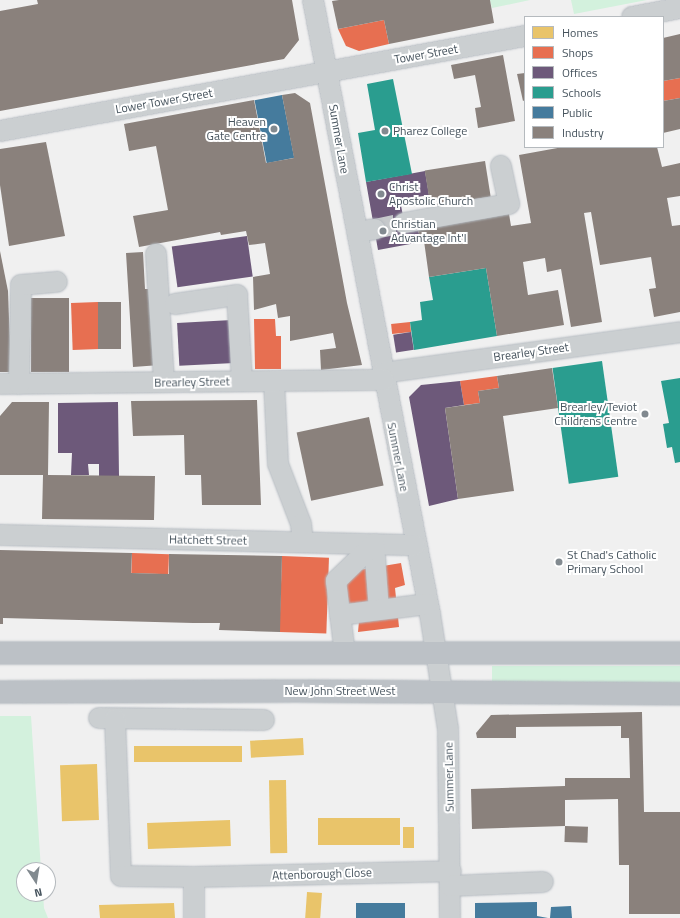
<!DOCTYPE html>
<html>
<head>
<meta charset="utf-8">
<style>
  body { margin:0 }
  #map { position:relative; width:680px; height:918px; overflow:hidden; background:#f0f0f0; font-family:"Titillium Web",sans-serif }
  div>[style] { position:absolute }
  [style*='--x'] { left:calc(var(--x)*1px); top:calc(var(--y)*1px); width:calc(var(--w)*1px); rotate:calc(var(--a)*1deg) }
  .green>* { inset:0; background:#d3f1dd; transform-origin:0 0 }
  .homes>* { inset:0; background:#e9c46a; transform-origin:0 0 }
  .shops>* { inset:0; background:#e76f51; transform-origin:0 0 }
  .offices>* { inset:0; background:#6d597a; transform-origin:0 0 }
  .schools>* { inset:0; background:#2a9d8f; transform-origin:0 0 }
  .public>* { inset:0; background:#457b9d; transform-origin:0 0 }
  .industry>* { inset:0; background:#8a817c; transform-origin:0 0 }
  .minor-tunnel>* { height:20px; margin-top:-10px; transform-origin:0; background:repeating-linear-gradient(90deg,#c6c9cb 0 20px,transparent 0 30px) }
  .roads { filter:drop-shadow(0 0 1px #b4bac0) drop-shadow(0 0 1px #b4bac0) }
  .minor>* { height:20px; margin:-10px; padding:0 10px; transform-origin:10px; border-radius:10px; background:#cbcfd1 }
  .highway>* { height:22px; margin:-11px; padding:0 11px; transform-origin:11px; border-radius:11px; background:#bcc1c6 }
  .dots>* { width:11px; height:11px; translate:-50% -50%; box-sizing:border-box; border:2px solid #fff; border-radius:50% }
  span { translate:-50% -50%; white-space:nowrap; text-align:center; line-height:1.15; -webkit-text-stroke:4px #fff; paint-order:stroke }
  .street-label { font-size:12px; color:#46535d }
  .poi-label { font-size:12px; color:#46535d }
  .right { translate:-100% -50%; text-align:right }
  .left { translate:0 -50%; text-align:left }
  .legend { position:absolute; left:524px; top:16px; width:140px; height:132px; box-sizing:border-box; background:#fff; border:1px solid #b5babe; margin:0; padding:5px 7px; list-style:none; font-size:12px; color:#46535d }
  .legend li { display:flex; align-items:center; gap:8px; height:20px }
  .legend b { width:20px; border:1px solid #b5babe }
  .north { position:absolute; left:16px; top:862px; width:40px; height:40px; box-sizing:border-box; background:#fff; border:1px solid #b5babe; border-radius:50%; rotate:168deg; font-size:11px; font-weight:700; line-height:16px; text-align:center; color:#46535d }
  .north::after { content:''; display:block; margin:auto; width:14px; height:18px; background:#828a90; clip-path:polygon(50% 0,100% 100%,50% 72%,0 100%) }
</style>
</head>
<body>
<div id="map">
  <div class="green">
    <i style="clip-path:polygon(490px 0,530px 0,492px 8px)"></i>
    <i style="clip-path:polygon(571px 0,647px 0,574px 14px)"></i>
    <i style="left:492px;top:666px;width:188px;height:18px"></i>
    <i style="clip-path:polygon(0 716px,31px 716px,41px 870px,24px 870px,24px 894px,43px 894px,44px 908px,48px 918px,0 918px)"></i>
  </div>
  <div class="homes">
    <i style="left:303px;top:738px;width:17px;height:53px;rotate:87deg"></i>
    <i style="left:242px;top:746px;width:16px;height:108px;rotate:90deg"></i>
    <i style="left:97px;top:764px;width:56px;height:37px;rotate:88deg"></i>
    <i style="left:286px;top:780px;width:73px;height:17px;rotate:89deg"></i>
    <i style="left:400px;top:818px;width:27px;height:82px;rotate:90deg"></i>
    <i style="left:230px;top:820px;width:26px;height:83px;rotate:88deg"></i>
    <i style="left:403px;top:827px;width:11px;height:21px"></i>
    <i style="left:307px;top:892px;width:15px;height:26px;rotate:4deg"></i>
    <i style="clip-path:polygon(174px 903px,175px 918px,100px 918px,99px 905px)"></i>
  </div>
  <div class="shops">
    <i style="clip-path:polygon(384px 20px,389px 44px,359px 51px,346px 46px,338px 29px)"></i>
    <i style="clip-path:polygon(680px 78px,680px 98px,663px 101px,663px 81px)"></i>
    <i style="left:98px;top:302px;width:47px;height:27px;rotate:88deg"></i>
    <i style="clip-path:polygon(254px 319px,275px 319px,276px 336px,281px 336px,281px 369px,255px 369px)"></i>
    <i style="left:410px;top:322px;width:10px;height:19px;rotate:84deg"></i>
    <i style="clip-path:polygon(497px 376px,499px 388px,478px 391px,480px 403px,464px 405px,460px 381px)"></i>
    <i style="left:132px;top:553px;width:37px;height:20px;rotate:2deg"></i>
    <i style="left:282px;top:556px;width:47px;height:76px;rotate:2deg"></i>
    <i style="clip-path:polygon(401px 563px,405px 585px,395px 588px,399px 627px,358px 632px,359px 621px,340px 618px,347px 572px)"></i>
  </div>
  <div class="offices">
    <i style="clip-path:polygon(425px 171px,429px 195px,400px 200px,406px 232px,418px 230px,421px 242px,378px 250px,366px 182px)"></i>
    <i style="left:247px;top:236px;width:41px;height:76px;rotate:82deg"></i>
    <i style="left:232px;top:320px;width:43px;height:55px;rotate:87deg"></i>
    <i style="left:411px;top:332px;width:18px;height:18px;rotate:81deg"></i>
    <i style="clip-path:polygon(460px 381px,464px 405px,445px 408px,458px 499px,429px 506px,409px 397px,421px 385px)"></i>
    <i style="clip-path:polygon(118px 402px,119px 476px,99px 476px,99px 464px,88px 464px,89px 475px,71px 475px,72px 453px,58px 453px,58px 403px)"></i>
  </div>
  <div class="schools">
    <i style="clip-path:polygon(393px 79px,412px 174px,366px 182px,358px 133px,375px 130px,367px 84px)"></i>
    <i style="clip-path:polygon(486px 268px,497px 336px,414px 350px,410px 322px,422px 320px,420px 302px,433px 300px,429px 277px)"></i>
    <i style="left:602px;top:361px;width:117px;height:50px;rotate:82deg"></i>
    <i style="clip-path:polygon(680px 378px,680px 462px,675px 463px,672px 447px,667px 448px,663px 424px,669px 423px,661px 381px)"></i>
  </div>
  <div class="public">
    <i style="left:282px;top:95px;width:64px;height:28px;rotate:79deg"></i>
    <i style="clip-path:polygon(537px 902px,537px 916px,548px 918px,475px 918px,475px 903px)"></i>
    <i style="left:405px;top:903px;width:15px;height:49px;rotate:90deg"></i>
    <i style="clip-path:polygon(571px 906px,572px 918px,550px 918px,551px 907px)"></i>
  </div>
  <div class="industry">
    <i style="clip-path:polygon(37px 0,292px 0,299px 40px,284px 59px,0 111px,0 11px,38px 4px)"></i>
    <i style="clip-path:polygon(339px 0,490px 0,494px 23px,389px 44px,384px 20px,338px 29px,332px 1px)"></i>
    <i style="clip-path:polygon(680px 34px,680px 78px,663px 81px,663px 38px)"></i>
    <i style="clip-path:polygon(503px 55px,515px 121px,478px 128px,475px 108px,481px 107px,475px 75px,454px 79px,451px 65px)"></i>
    <i style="clip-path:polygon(525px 73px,525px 100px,523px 101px,517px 74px)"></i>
    <i style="clip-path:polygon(295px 93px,310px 103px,347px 303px,362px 365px,321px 370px,320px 350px,336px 348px,333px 333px,290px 341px,290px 316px,278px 318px,276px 304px,254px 310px,253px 277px,270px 274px,265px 243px,249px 245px,246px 231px,221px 235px,220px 232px,139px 247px,133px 216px,168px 210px,156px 146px,129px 151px,124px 124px,254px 100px,266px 163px,294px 158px,282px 95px)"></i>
    <i style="clip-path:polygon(680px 98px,680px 129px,663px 133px,663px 101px)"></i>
    <i style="clip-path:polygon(46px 142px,65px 236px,9px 246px,0 185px,0 149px)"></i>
    <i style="clip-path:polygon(563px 147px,657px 147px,662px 167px,680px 163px,680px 196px,667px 198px,672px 226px,680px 225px,680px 312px,654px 317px,649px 289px,656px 288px,651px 257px,600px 265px,591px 212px,584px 213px,602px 322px,571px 327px,561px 269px,547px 272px,545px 258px,523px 262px,528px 295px,558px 290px,564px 325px,497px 336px,486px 268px,429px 277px,424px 241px,421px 242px,418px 230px,509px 214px,511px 226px,531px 223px,519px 155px)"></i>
    <i style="left:485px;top:161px;width:36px;height:61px;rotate:81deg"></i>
    <i style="clip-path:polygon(0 251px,8px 291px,11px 372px,0 372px)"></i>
    <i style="clip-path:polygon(143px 252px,145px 289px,156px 289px,160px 365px,133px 367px,126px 253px)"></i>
    <i style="left:31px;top:298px;width:38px;height:74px"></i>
    <i style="left:98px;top:302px;width:23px;height:47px"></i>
    <i style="clip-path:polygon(552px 368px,558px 408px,503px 416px,514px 491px,458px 499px,445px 408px,480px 403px,478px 391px,499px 388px,497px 376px)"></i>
    <i style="clip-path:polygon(257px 400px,261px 505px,202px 505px,201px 475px,185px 475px,184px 435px,133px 436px,131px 401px)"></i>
    <i style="clip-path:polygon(12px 402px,49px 402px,48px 475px,155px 476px,154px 520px,42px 519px,43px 475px,0 475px,0 416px)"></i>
    <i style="left:369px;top:417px;width:70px;height:74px;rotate:78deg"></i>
    <i style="clip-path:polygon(0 550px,132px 553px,131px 573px,169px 574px,169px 554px,282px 556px,280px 632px,219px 630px,220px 623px,193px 623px,3px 618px,3px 624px,0 624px)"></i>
    <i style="clip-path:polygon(642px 712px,644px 812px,680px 812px,680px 914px,629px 914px,629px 865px,619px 865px,618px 799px,565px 800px,565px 826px,472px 829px,471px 789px,565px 786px,565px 778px,630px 778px,629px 738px,621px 738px,621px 726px,516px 727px,516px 738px,477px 738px,476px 733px,491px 715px)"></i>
    <i style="left:565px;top:826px;width:23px;height:16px;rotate:2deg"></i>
  </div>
  <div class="minor-tunnel">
    <i style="--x:375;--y:229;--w:30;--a:-12"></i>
  </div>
  <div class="roads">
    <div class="minor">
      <i style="--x:313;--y:0;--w:625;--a:79.21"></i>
      <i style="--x:430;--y:614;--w:116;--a:81.1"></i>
      <i style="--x:448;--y:729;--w:189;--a:89.4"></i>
      <i style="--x:632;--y:17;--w:49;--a:-10.6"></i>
      <i style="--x:0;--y:131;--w:534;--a:-10.26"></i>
      <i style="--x:404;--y:223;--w:107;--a:-10.3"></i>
      <i style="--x:509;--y:204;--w:39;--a:-102"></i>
      <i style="--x:357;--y:232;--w:18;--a:-9"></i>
      <i style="--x:156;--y:254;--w:128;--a:86.4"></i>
      <i style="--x:175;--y:304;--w:63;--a:-8.3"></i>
      <i style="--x:237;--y:295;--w:86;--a:86.7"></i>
      <i style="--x:382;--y:373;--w:301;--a:-7.8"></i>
      <i style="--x:274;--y:381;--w:83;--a:87.2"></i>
      <i style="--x:278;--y:464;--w:64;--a:69"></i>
      <i style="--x:301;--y:524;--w:18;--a:84"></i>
      <i style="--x:0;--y:384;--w:384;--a:-0.6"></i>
      <i style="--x:19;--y:384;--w:99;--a:-88.8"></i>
      <i style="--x:21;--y:285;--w:36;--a:-5"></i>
      <i style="--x:0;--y:535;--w:415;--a:1.4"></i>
      <i style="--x:374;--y:544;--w:66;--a:85.7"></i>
      <i style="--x:340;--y:615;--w:88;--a:-7.2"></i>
      <i style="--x:345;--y:654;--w:74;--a:-97"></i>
      <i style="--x:336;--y:581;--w:53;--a:-44.2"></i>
      <i style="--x:99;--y:718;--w:165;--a:0.7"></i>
      <i style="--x:115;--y:719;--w:157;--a:87.8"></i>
      <i style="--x:121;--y:876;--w:73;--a:0.8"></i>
      <i style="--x:194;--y:877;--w:257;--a:-1.3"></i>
      <i style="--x:450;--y:886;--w:93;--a:-2.5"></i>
      <i style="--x:194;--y:918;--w:41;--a:-90"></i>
    </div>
    <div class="highway">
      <i style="--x:0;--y:653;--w:680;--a:0"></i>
      <i style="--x:0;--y:692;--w:298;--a:-0.2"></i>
      <i style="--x:298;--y:691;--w:382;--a:0.4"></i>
    </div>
  </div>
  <div class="dots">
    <i style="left:274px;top:129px;background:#828a90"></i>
    <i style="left:385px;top:131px;background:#828a90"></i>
    <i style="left:381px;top:194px;background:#828a90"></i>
    <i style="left:383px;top:231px;background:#828a90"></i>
    <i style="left:645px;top:414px;background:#828a90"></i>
    <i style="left:559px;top:562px;background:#828a90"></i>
  </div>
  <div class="street-label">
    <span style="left:426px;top:54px;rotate:-10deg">Tower Street</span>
    <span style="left:164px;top:101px;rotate:-10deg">Lower Tower Street</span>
    <span style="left:339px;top:139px;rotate:80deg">Summer Lane</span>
    <span style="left:531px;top:352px;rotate:-8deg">Brearley Street</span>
    <span style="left:192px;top:382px;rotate:-1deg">Brearley Street</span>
    <span style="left:398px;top:457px;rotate:79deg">Summer Lane</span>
    <span style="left:208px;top:540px;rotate:1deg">Hatchett Street</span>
    <span style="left:340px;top:691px">New John Street West</span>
    <span style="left:449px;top:777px;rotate:-91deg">Summer Lane</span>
    <span style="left:322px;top:874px;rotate:-2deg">Attenborough Close</span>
  </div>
  <div class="poi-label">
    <span class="right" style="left:266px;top:129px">Heaven<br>Gate Centre</span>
    <span class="left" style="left:393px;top:131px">Pharez College</span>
    <span class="left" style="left:389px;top:194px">Christ<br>Apostolic Church</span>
    <span class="left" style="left:391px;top:231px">Christian<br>Advantage Int'l</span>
    <span class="right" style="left:637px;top:414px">Brearley/Teviot<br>Childrens Centre</span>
    <span class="left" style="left:567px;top:562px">St Chad's Catholic<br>Primary School</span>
  </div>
  <ul class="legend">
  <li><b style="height:11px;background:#e9c46a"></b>Homes</li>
  <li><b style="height:11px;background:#e76f51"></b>Shops</li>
  <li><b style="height:11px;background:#6d597a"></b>Offices</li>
  <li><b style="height:11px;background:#2a9d8f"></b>Schools</li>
  <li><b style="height:11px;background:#457b9d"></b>Public</li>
  <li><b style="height:11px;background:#8a817c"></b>Industry</li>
  </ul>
  <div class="north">N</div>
</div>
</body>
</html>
